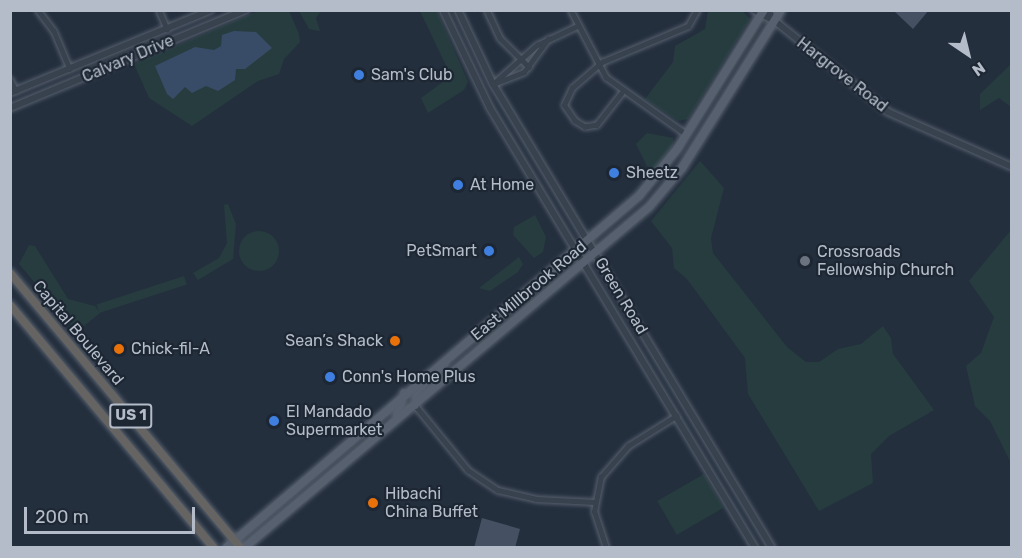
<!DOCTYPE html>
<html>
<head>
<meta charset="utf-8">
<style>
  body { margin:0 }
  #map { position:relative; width:1022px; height:558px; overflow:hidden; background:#242f3e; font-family:Rubik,sans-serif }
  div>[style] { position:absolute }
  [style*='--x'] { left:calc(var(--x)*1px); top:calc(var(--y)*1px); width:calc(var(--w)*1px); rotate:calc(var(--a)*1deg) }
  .green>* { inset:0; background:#263c3f; transform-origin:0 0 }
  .round { border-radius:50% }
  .water>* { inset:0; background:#394c67 }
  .building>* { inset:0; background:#455162 }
  .roads { filter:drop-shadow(0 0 2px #565f6c) drop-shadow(0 0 2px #565f6c) }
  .minor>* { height:4.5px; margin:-2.25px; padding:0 2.25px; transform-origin:2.25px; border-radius:2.25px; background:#38414e }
  .tertiary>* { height:6px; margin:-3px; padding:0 3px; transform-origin:3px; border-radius:3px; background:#38414e }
  .primary>* { height:8px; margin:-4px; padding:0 4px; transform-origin:4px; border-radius:4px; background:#56606e }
  .trunk>* { height:8px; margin:-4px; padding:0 4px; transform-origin:4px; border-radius:4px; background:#656462 }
  .dots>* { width:16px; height:16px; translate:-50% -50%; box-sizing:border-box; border:3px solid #1d2633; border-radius:50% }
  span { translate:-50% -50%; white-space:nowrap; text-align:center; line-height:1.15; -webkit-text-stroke:4.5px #1d2633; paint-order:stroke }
  .shield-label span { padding:2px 4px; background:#1d2633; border:2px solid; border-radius:4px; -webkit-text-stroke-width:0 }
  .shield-label { font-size:15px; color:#b4bcc9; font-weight:700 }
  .street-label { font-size:16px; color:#b4bcc9 }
  .poi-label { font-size:16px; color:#b4bcc9 }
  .left { translate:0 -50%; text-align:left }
  .right { translate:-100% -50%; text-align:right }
  .frame { position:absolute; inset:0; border:12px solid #b4bcc9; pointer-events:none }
  .north { position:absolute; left:938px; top:24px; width:60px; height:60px; -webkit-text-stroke:4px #1d2633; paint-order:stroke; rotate:145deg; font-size:16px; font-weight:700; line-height:24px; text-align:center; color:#b4bcc9 }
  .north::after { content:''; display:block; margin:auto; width:21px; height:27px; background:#b4bcc9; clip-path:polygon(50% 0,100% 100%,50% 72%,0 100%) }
  .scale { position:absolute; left:24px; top:507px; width:171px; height:27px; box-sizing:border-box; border:3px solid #b4bcc9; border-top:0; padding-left:8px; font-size:18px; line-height:21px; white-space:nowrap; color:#b4bcc9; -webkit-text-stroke:4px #1d2633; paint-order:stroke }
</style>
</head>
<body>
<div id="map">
  <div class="green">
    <i style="clip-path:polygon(258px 11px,289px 11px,299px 34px,300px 42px,284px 59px,279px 74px,258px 81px,192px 126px,149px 98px,134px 64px)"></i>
    <i style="clip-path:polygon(299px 11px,321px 11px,316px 18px,320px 31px,309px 29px)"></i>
    <i style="clip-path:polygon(420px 11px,437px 11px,468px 82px,464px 90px,428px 113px,421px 98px,451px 76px)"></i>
    <i style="clip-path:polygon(708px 11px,743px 11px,750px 19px,688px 119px,678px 121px,645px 99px,673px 62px,675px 46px,705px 29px)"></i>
    <i style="clip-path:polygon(1011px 64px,1011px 107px,999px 98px,980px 110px,980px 94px)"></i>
    <i style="clip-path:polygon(647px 133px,673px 138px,673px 145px,651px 174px,636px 144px)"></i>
    <i style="clip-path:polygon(700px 161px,724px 188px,711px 238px,713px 253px,787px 347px,806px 362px,819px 362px,838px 349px,861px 344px,883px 326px,891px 338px,893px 354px,934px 410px,889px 436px,871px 454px,873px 483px,819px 511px,748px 394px,745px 358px,687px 279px,674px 268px,672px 248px,651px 221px)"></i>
    <i style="clip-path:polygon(228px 204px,236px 224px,233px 259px,198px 280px,193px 273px,219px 258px,227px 243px,224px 205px)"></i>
    <i style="clip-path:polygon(535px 215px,546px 237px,543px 252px,534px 258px,513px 235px,514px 227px)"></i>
    <i style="clip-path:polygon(1011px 230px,1011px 463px,990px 421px,975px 406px,966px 366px,981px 353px,994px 317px,969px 281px)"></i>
    <i class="round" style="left:239px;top:231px;width:40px;height:40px"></i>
    <i style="clip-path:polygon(29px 245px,35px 246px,68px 299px,95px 306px,100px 313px,84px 326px,72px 327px,19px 264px)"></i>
    <i style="clip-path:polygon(519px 257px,523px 264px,518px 272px,490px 291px,479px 288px)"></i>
    <i style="left:184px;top:276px;width:9px;height:92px;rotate:72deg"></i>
    <i style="left:704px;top:474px;width:39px;height:54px;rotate:60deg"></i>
  </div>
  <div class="water">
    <i style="clip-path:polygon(234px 31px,256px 32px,272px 48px,245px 69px,236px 69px,235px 80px,218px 91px,206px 86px,192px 93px,185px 87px,173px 99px,167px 94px,155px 66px,195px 47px,214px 50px,221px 46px,222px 35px)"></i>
  </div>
  <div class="building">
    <i style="clip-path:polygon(893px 10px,929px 10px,913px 29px)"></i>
    <i style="clip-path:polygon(482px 518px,520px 529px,515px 548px,474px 548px)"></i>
  </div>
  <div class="roads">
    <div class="minor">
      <i style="--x:38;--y:10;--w:26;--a:53"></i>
      <i style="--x:54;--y:31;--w:41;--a:67.2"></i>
      <i style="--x:159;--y:10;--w:21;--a:67"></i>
      <i style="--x:487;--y:10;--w:31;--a:65"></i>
      <i style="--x:500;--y:38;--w:41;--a:45"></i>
      <i style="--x:571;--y:10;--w:76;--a:62.4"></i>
      <i style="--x:606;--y:77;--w:98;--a:35.5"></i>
      <i style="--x:10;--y:79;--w:13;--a:63"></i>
      <i style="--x:493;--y:84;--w:59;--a:-41.6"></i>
      <i style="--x:537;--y:45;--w:44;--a:-25.4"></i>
      <i style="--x:493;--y:84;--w:33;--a:-21"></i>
      <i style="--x:524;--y:72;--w:41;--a:-54"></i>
      <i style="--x:622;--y:93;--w:41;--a:128"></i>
      <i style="--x:597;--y:125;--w:12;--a:171"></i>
      <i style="--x:585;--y:127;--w:12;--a:-149"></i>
      <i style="--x:575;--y:121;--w:19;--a:-125"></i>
      <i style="--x:564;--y:105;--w:19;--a:-65"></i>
      <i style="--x:572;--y:88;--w:40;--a:-41"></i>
      <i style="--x:602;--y:62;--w:93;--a:-22.7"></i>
      <i style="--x:688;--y:26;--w:18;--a:-61"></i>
      <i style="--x:415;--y:405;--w:84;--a:50.8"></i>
      <i style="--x:468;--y:470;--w:36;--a:34"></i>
      <i style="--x:498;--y:490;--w:39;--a:13"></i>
      <i style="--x:536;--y:499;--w:59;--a:2.9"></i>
      <i style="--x:606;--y:548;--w:38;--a:-108"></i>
      <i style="--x:594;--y:512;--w:36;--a:-79"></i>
      <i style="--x:601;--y:477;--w:41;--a:-48.9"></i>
      <i style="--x:628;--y:446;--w:57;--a:-32"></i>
    </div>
    <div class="tertiary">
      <i style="--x:443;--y:10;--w:109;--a:64.4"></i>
      <i style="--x:490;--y:108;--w:514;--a:58.94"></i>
      <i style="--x:458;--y:10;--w:82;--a:64.7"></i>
      <i style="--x:493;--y:84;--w:541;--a:58.98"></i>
      <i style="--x:754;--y:10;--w:24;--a:28"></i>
      <i style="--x:775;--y:21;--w:145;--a:38.8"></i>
      <i style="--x:888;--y:112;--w:136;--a:23.9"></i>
      <i style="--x:768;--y:10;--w:13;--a:61"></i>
      <i style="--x:10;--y:93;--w:217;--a:-22.4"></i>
      <i style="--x:10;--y:108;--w:256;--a:-22.6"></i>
    </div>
    <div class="primary">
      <i style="--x:415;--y:405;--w:15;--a:-79"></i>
      <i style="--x:418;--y:390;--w:38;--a:-45"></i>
      <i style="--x:397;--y:416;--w:24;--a:-73"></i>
      <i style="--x:226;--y:548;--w:543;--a:-40.44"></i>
      <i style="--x:639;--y:196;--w:62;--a:-50.9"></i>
      <i style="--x:678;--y:148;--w:163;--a:-58.1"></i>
      <i style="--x:244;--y:548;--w:529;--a:-40.1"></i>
      <i style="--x:649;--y:207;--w:51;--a:-49.8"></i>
      <i style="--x:682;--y:168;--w:186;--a:-57.9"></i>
    </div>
    <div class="trunk">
      <i style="--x:10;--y:273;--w:359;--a:50"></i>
      <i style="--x:10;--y:305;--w:317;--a:50"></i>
    </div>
  </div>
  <div class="dots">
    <i style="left:359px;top:75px;background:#3f7fe0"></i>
    <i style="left:614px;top:173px;background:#3f7fe0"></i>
    <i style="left:458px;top:185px;background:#3f7fe0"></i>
    <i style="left:489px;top:251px;background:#3f7fe0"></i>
    <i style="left:805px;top:261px;background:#6b7280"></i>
    <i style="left:395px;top:341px;background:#e8710a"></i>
    <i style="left:119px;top:349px;background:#e8710a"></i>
    <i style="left:330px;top:377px;background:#3f7fe0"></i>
    <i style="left:274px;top:421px;background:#3f7fe0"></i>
    <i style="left:373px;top:503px;background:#e8710a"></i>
  </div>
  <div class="shield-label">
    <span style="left:131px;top:416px">US 1</span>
  </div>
  <div class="street-label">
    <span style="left:128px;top:59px;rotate:-23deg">Calvary Drive</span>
    <span style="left:842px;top:75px;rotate:38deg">Hargrove Road</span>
    <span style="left:529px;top:291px;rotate:-40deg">East Millbrook Road</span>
    <span style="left:621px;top:296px;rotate:59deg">Green Road</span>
    <span style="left:78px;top:333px;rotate:50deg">Capital Boulevard</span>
  </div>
  <div class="poi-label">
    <span class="left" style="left:371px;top:75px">Sam's Club</span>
    <span class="left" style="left:626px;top:173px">Sheetz</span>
    <span class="left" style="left:470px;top:185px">At Home</span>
    <span class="right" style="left:477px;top:251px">PetSmart</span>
    <span class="left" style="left:817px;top:261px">Crossroads<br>Fellowship Church</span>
    <span class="right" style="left:383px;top:341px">Sean’s Shack</span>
    <span class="left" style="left:131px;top:349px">Chick-fil-A</span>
    <span class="left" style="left:342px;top:377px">Conn's Home Plus</span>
    <span class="left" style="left:286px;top:421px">El Mandado<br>Supermarket</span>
    <span class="left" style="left:385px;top:503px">Hibachi<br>China Buffet</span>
  </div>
  <div class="frame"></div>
  <div class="north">N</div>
  <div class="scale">200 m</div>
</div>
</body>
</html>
